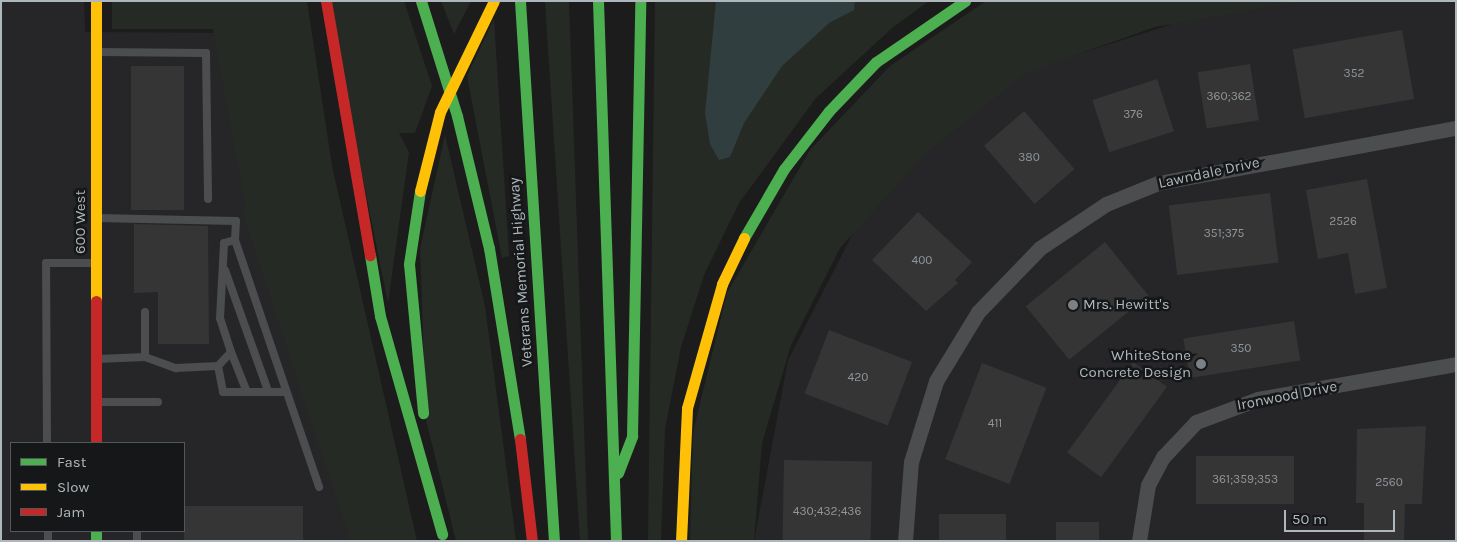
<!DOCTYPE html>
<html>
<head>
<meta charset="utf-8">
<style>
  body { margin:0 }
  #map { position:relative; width:1457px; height:542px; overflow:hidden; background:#1c1c1c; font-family:Karla,sans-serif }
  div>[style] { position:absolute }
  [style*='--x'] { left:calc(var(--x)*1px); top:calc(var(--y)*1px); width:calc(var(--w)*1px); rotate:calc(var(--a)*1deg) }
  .built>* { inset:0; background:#262628 }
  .green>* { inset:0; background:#252b24 }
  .water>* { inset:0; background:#313e3f }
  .building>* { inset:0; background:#353536; transform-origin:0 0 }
  .lane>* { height:8px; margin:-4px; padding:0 4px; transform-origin:4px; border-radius:4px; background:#4b4d4e }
  .street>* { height:15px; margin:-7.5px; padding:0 7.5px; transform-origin:7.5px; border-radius:7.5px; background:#4b4d4e }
  .fast>* { height:11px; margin:-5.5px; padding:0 5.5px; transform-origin:5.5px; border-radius:5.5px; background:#4caf50 }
  .slow>* { height:11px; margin:-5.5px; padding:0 5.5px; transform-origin:5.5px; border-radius:5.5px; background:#ffc107 }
  .jam>* { height:11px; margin:-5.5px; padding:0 5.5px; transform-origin:5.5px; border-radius:5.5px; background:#c62828 }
  .slow-bridge>* { height:11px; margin:-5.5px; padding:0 5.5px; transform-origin:5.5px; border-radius:5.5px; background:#ffc107 }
  .dots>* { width:14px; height:14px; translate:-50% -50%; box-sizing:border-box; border:2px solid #161718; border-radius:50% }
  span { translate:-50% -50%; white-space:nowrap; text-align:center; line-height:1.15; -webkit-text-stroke:5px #161718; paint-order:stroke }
  .number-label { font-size:12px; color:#90969a }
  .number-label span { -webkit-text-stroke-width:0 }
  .street-label { font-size:15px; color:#aeb7bc }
  .poi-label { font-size:15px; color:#aeb7bc }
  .left { translate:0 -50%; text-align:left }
  .right { translate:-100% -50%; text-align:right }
  .frame { position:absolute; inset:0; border:2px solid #aeb7bc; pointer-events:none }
  .legend { position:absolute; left:10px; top:442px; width:175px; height:90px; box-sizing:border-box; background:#161718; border:1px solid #53575a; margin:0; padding:6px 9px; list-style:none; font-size:15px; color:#aeb7bc }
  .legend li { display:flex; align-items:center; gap:10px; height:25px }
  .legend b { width:25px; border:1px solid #53575a }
  .scale { position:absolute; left:1284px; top:510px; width:111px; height:22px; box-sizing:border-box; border:2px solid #aeb7bc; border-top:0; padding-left:6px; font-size:15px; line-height:18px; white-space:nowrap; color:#aeb7bc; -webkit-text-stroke:4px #161718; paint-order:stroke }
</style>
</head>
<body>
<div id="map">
  <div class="built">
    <i style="clip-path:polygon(evenodd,1px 1px,84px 1px,85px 32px,240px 33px,389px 541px,1px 541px,1px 1px,11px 443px,184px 443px,184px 531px,11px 531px,11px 443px)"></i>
    <i style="clip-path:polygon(1267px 1px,1456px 1px,1456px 541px,754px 541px,788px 360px,885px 171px,1023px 72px,1200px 15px)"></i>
  </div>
  <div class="green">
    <i style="clip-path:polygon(112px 1px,307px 1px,332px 166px,417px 541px,351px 541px,242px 211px,246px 210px,213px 29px,112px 29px)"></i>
    <i style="clip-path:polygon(327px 1px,404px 1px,432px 86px,415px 133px,399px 133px,409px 152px,388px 303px)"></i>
    <i style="clip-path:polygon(441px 1px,471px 1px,454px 34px)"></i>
    <i style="clip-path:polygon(545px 1px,569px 1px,588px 541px,580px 541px)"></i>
    <i style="clip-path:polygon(655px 1px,929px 1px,892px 28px,816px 98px,739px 203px,704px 275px,681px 347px,665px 429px,661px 541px,648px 541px)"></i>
    <i style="clip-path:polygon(986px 1px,1303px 1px,1155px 27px,1025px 73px,927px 152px,840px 248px,791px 345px,762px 443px,754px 541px,690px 541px,693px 432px,727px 293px,810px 150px,890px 66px)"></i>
    <i style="clip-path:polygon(494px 19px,509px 256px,502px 258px,467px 76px)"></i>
    <i style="clip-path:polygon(445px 135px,485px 306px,516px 541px,456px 541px,426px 420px,420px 249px)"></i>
  </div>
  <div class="water">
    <i style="clip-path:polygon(716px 1px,855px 1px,854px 10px,829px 23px,782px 66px,744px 123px,730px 157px,719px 160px,710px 144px,705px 113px)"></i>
  </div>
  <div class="building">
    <i style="left:1402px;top:30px;width:70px;height:111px;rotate:80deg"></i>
    <i style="left:1250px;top:64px;width:57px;height:53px;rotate:81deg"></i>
    <i style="left:131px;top:66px;width:53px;height:144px"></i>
    <i style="left:1157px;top:79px;width:55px;height:68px;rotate:72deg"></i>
    <i style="left:1024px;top:111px;width:77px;height:53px;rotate:49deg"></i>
    <i style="clip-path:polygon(1367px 179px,1387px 288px,1355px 294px,1348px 253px,1318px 259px,1306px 190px)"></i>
    <i style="left:1270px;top:193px;width:70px;height:102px;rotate:83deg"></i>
    <i style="clip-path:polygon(918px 212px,972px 262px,955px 280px,958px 283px,926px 311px,872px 260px)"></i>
    <i style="clip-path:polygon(134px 224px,208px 226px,209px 344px,158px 344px,158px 292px,134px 293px)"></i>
    <i style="left:1105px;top:242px;width:69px;height:102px;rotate:51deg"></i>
    <i style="left:1294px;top:321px;width:40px;height:112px;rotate:81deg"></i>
    <i style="left:829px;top:330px;width:89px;height:68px;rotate:21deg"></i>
    <i style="left:1133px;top:362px;width:42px;height:112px;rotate:36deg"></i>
    <i style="left:982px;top:363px;width:69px;height:103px;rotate:21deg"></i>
    <i style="clip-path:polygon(1426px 426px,1422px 504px,1405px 504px,1404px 541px,1364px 541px,1364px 503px,1356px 503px,1357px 429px)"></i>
    <i style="left:1196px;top:456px;width:98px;height:48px"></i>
    <i style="left:784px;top:460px;width:88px;height:81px;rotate:1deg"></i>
    <i style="left:184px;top:506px;width:119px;height:35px"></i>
    <i style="left:939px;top:514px;width:67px;height:27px"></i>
    <i style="left:1056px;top:522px;width:43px;height:19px"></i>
  </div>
  <div class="lane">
    <i style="--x:98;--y:52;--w:108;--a:0.5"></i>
    <i style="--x:206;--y:53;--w:146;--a:89.2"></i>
    <i style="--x:97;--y:218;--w:139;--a:1.2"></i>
    <i style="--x:236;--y:221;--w:19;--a:93"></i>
    <i style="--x:225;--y:270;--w:128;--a:70.4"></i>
    <i style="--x:145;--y:312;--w:45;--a:90"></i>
    <i style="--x:231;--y:352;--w:43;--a:68.2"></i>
    <i style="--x:98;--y:359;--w:47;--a:-2.4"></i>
    <i style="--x:145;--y:357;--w:33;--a:20"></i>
    <i style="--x:176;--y:368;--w:42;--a:-2.7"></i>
    <i style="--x:218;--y:366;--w:19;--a:-47"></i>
    <i style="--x:231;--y:352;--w:36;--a:-108"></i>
    <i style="--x:220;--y:318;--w:75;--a:-86.9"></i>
    <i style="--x:224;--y:243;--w:11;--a:-15"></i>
    <i style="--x:235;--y:240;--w:261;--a:71.2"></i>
    <i style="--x:218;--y:366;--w:26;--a:79"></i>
    <i style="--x:223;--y:392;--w:61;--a:0"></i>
    <i style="--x:98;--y:402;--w:60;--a:0"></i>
    <i style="--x:47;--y:443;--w:180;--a:-90.3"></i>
    <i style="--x:46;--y:263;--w:48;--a:0"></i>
    <i style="--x:48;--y:531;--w:10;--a:90"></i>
    <i style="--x:137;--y:541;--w:10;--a:-90"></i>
  </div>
  <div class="street">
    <i style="--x:905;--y:541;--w:79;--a:-85.7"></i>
    <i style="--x:911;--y:462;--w:85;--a:-72.8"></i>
    <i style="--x:936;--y:381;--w:81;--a:-58.7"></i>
    <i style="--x:978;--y:312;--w:89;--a:-45.9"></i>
    <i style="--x:1040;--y:248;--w:79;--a:-33.7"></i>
    <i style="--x:1106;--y:204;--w:56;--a:-22"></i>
    <i style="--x:1158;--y:183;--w:303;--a:-10.5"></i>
    <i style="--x:1139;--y:541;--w:57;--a:-80.9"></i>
    <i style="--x:1148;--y:485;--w:32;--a:-62"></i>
    <i style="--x:1163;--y:457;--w:48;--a:-46.7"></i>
    <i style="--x:1196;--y:422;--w:66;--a:-20.4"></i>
    <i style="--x:1258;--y:399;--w:201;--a:-10"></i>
  </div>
  <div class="fast">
    <i style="--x:421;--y:1;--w:121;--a:72.6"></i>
    <i style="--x:457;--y:116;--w:136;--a:76.4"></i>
    <i style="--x:489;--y:248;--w:193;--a:80.8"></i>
    <i style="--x:520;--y:1;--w:541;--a:86.4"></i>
    <i style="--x:598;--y:1;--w:540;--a:88.09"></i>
    <i style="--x:420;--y:191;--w:74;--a:98.6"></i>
    <i style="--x:409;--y:264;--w:150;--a:84.6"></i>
    <i style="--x:744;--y:238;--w:80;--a:-59.9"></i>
    <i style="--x:784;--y:169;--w:73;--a:-52.2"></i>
    <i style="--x:829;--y:111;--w:68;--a:-46.2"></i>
    <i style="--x:876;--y:62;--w:108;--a:-34.4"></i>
    <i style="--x:370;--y:255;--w:62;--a:80.7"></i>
    <i style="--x:380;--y:316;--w:227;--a:74.1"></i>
    <i style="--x:618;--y:473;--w:40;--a:-69"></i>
    <i style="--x:632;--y:436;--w:435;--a:-88.9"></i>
    <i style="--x:96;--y:531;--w:10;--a:90"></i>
  </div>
  <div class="slow">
    <i style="--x:96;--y:1;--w:300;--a:90"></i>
    <i style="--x:681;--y:541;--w:133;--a:-87.4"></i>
    <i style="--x:687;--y:408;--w:129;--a:-74.2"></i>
    <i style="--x:722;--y:284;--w:51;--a:-64.4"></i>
  </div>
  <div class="jam">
    <i style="--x:326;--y:1;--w:258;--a:80.2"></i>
    <i style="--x:96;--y:301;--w:142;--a:90"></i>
    <i style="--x:520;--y:439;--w:103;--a:83.3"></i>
  </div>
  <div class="slow-bridge">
    <i style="--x:420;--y:191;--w:81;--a:-75.8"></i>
    <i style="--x:440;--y:112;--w:123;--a:-64.1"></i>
  </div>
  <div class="dots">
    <i style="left:1073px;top:305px;background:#7b8184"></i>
    <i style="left:1201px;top:364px;background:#7b8184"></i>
  </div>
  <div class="number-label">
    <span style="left:1354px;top:74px">352</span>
    <span style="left:1229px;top:97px">360;362</span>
    <span style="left:1133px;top:115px">376</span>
    <span style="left:1029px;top:158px">380</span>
    <span style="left:1343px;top:222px">2526</span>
    <span style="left:1224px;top:234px">351;375</span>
    <span style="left:922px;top:261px">400</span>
    <span style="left:1241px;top:349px">350</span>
    <span style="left:858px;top:378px">420</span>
    <span style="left:995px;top:424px">411</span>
    <span style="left:1245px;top:480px">361;359;353</span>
    <span style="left:1389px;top:483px">2560</span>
    <span style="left:827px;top:512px">430;432;436</span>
  </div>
  <div class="street-label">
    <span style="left:1209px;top:173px;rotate:-12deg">Lawndale Drive</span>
    <span style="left:81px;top:222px;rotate:-90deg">600 West</span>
    <span style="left:521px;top:272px;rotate:-94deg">Veterans Memorial Highway</span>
    <span style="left:1287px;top:396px;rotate:-11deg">Ironwood Drive</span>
  </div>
  <div class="poi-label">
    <span class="left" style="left:1083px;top:305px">Mrs. Hewitt's</span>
    <span class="right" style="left:1191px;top:364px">WhiteStone<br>Concrete Design</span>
  </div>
  <div class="frame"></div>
  <ul class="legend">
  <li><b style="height:6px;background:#4caf50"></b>Fast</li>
  <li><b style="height:6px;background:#ffc107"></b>Slow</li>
  <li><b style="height:6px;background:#c62828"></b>Jam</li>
  </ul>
  <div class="scale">50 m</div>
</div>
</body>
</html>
